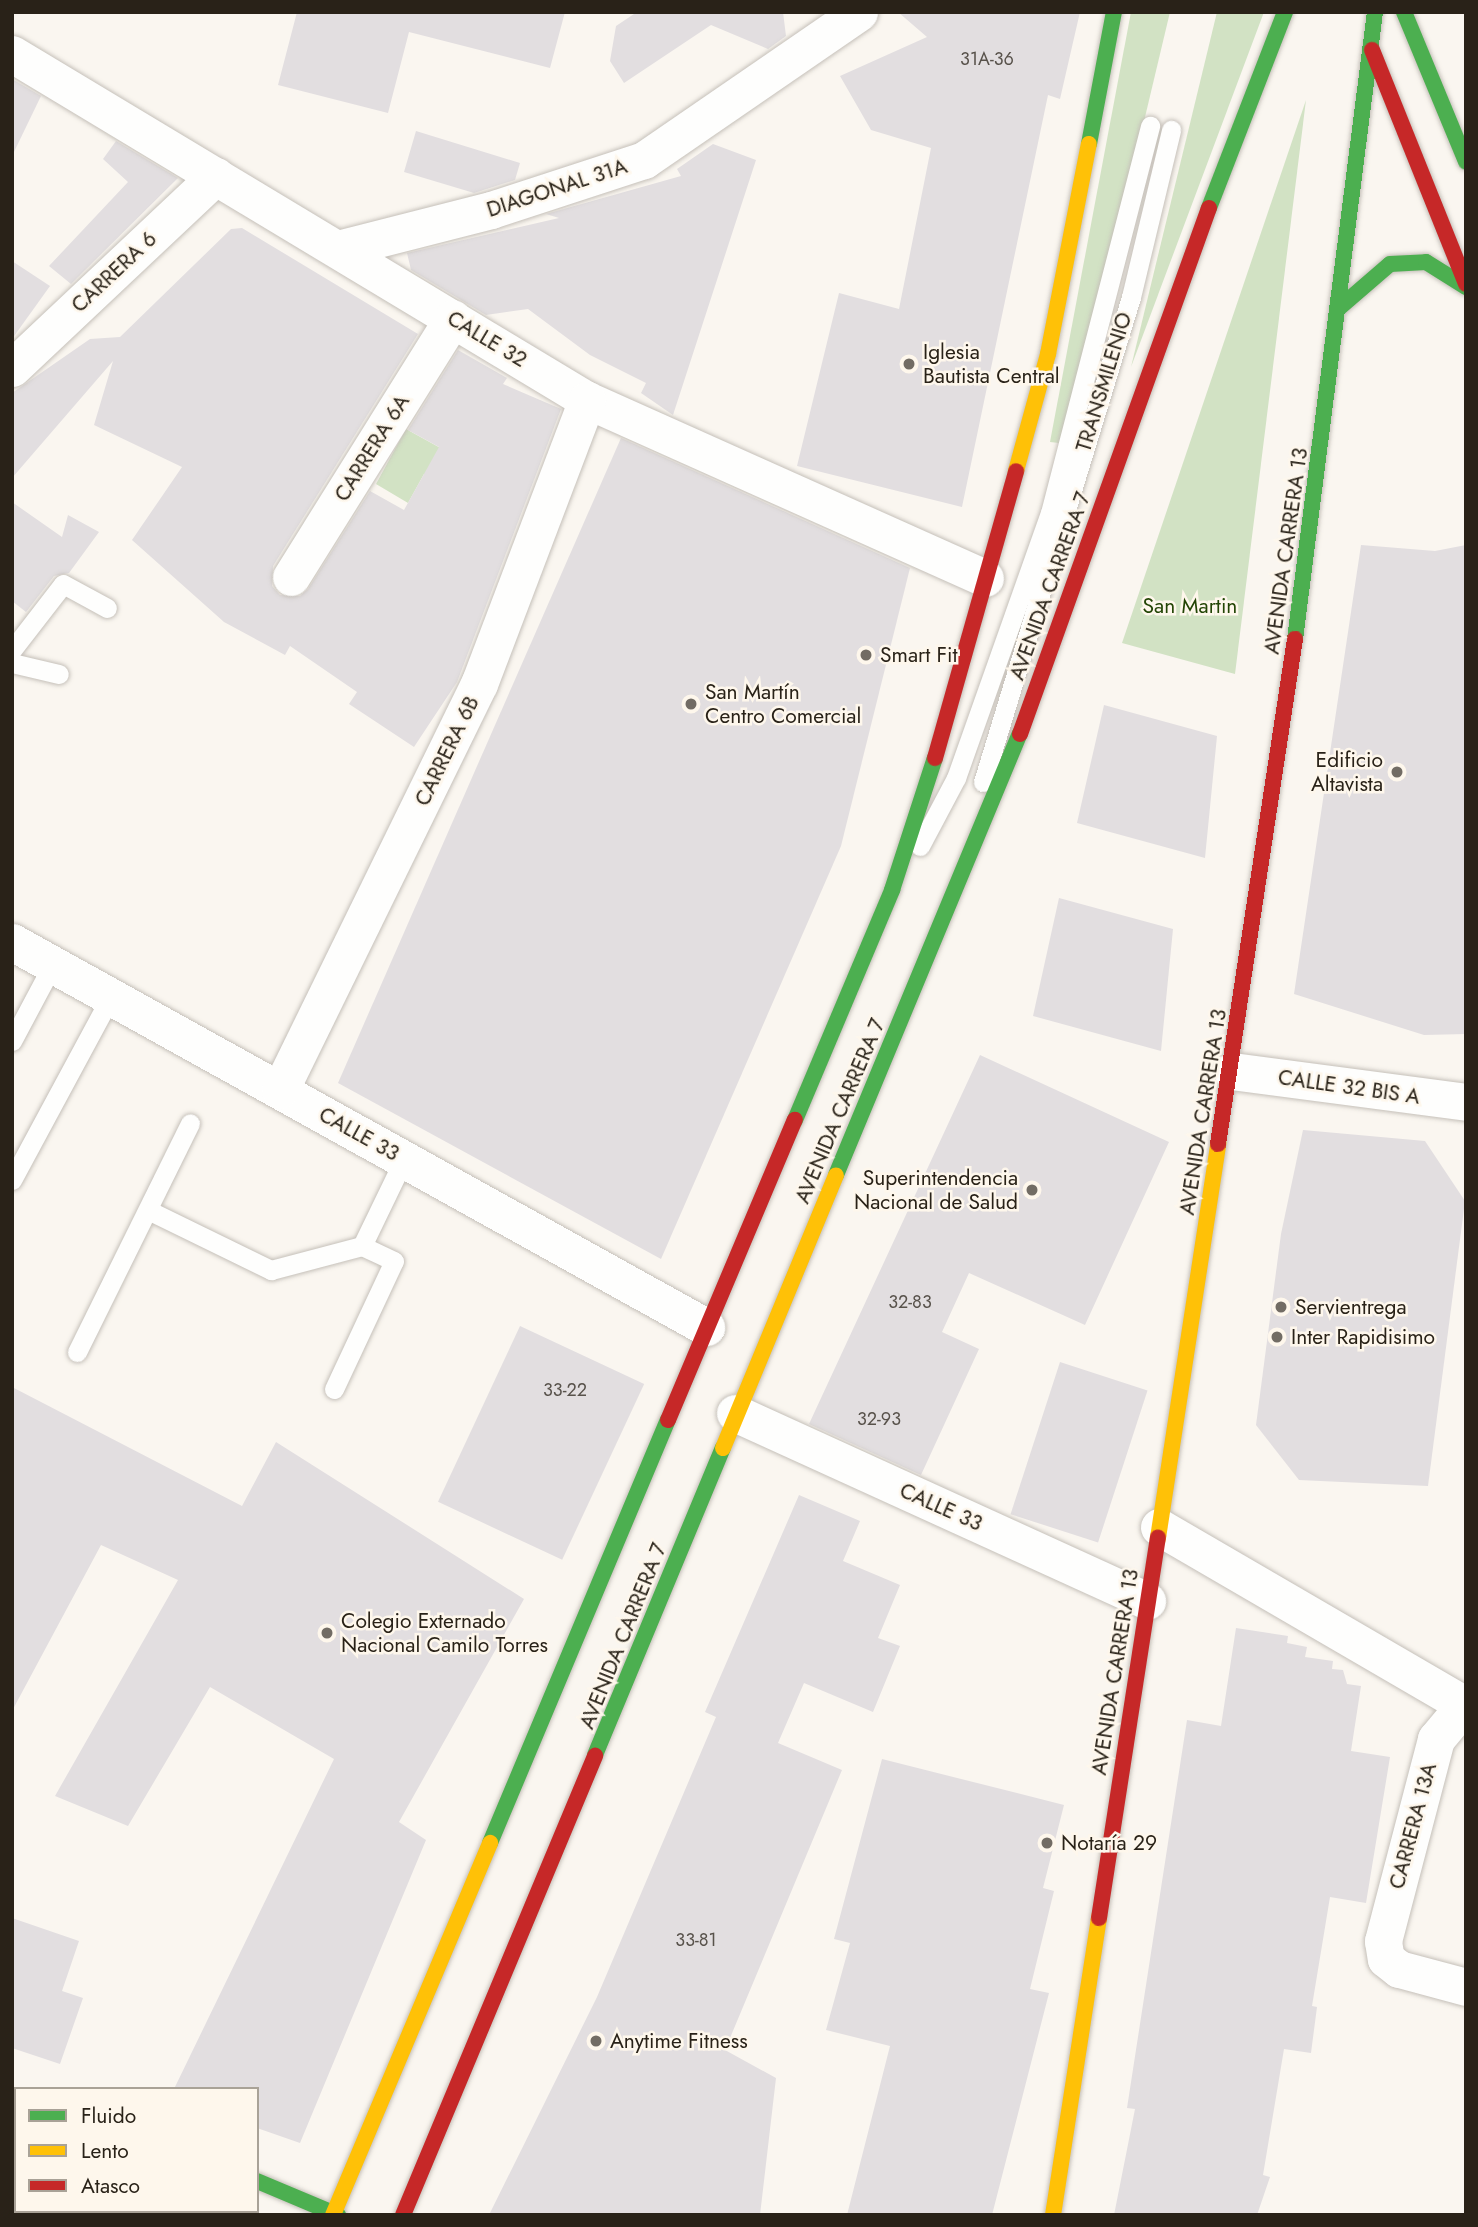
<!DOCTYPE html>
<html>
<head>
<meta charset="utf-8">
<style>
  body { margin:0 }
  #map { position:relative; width:1478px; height:2227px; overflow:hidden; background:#faf6f0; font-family:Jost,sans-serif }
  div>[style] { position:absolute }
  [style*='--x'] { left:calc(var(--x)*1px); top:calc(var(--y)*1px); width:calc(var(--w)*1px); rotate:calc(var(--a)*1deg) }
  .green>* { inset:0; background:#d2e2c4 }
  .building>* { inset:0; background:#e2dee0; transform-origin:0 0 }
  .roads { filter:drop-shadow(0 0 2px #c5c0b9) drop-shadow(0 0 2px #c5c0b9) }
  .lane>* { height:19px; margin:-9.5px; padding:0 9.5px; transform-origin:9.5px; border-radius:9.5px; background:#fefefd }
  .street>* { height:37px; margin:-18.5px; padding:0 18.5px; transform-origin:18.5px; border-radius:18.5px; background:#fefefd }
  .fast>* { height:16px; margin:-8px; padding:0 8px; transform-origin:8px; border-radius:8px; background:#4caf50 }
  .slow>* { height:16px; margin:-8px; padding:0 8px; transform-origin:8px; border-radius:8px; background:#ffc107 }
  .jam>* { height:16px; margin:-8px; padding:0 8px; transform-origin:8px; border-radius:8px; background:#c62828 }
  .dots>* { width:19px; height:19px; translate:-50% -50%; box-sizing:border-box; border:4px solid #fef7ec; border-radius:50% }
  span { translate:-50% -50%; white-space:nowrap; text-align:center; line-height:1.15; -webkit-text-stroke:5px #fef7ec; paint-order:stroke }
  .number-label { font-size:18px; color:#58524b }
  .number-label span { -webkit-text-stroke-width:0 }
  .street-label { font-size:21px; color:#292218 }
  .poi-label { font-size:21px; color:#292218 }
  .left { translate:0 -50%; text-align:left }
  .right { translate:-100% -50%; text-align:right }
  .park-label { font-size:21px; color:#234505 }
  .frame { position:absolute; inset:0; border:14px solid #292218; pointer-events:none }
  .legend { position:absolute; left:14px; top:2087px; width:245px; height:126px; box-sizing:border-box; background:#fef7ec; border:2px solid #a9a297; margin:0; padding:9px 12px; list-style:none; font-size:21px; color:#292218 }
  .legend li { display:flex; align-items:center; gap:14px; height:35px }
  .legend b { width:35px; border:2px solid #a9a297 }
</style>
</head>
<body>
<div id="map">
  <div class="green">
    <i style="clip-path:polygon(1131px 12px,1170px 12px,1102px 298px,1059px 443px,1050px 442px)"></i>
    <i style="clip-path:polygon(1217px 12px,1264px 12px,1131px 367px)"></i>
    <i style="clip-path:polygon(1306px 100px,1235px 674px,1122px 643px)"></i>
    <i style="clip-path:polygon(406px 429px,473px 466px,459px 492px,424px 474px,408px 503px,376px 484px)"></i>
  </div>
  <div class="building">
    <i style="clip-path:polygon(297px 12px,565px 12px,550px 68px,409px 32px,388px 113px,278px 85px)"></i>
    <i style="clip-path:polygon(637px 12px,783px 12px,786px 36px,768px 49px,711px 25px,624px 83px,610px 61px,616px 26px)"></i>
    <i style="clip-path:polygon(898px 12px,1080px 12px,1060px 99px,1048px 95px,962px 507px,797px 466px,839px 293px,899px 309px,931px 148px,871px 130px,840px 76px,927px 37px)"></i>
    <i style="clip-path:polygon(12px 79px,41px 96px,12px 156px)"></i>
    <i style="clip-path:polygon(416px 131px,520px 163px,515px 180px,474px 193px,404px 172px)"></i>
    <i style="clip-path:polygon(116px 141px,178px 178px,71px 284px,49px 266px,128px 182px,103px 159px)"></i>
    <i style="clip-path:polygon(713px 144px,756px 160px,673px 415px,641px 393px,646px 383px,590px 355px,528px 309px,486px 315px,411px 270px,407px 253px,559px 218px,546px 214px,681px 176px,677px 169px)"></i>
    <i style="clip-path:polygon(242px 228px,418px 334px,273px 566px,272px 586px,280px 595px,300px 596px,308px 589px,370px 491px,404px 510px,439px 447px,408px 430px,458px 350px,507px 378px,503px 384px,561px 409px,457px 682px,414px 747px,349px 704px,357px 692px,290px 646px,285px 655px,224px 622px,132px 540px,182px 467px,94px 425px,113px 361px,12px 478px,12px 393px,90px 339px,120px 337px,231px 229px)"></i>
    <i style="clip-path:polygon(12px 261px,50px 286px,12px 339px)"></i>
    <i style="clip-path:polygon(621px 438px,910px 568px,841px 846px,661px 1259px,338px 1083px)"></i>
    <i style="clip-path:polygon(12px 502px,62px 537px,68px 515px,99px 532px,69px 573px,54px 576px,26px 612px,12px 601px)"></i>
    <i style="clip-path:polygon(1361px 545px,1435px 551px,1466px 545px,1466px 1034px,1424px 1035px,1294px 994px)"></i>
    <i style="clip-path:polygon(1104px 705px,1217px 736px,1205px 858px,1077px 823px)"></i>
    <i style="clip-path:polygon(1059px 898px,1173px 929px,1161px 1051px,1033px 1016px)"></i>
    <i style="clip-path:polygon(980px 1055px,1169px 1142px,1085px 1325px,969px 1273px,942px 1332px,979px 1349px,921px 1475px,809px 1424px)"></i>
    <i style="clip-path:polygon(1303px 1130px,1425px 1141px,1465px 1201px,1428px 1486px,1299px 1480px,1256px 1425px,1281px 1234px)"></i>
    <i style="left:520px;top:1326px;width:137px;height:194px;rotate:25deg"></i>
    <i style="left:1060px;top:1362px;width:92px;height:160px;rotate:18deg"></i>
    <i style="clip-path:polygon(12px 1387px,242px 1506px,276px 1442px,524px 1599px,399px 1822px,426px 1840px,300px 2143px,257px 2128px,257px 2089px,174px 2089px,334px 1759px,210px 1687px,128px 1826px,55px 1796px,178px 1580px,101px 1545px,12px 1711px)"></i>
    <i style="clip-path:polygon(799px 1495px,860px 1521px,843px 1561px,900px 1585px,878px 1638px,900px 1646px,873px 1712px,804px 1683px,778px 1743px,842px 1770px,725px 2050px,776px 2078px,760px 2215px,489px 2215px,597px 1997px,716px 1717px,705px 1712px)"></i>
    <i style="clip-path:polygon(1236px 1628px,1288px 1636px,1287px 1643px,1307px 1647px,1305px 1657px,1333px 1661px,1332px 1669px,1343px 1670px,1347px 1684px,1361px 1686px,1351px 1751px,1390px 1757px,1366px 1903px,1330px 1897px,1312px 2006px,1317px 2007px,1311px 2053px,1284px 2049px,1263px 2175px,1270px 2177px,1257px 2215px,1114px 2215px,1135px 2109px,1127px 2108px,1187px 1720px,1221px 1726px)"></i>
    <i style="clip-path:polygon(882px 1759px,1064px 1805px,1043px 1888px,1054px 1891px,1030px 1989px,1049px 1993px,992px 2215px,847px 2215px,890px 2046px,826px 2030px,850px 1943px,834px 1939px)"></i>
    <i style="clip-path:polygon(12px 1918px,79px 1941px,62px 1991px,83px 1998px,60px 2064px,12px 2048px)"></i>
  </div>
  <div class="roads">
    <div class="lane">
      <i style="--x:12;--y:650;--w:83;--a:-52.3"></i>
      <i style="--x:63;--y:584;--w:50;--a:28.6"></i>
      <i style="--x:12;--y:663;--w:48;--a:13.2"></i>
      <i style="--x:983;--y:782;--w:507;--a:-73.03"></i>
      <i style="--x:1131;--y:297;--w:172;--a:-76.5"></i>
      <i style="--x:920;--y:846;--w:77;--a:-62.1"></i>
      <i style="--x:956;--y:778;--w:281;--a:-70.5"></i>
      <i style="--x:1050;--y:513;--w:400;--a:-75.5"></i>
      <i style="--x:12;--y:1041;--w:87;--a:-62"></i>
      <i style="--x:12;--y:1180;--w:209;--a:-61.7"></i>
      <i style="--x:150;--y:1211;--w:135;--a:26"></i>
      <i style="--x:271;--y:1270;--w:94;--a:-14.8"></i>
      <i style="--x:77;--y:1352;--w:255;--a:-63.7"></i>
      <i style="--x:334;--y:1389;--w:141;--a:-64.9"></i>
      <i style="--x:394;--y:1261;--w:35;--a:-155"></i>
      <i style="--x:362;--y:1246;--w:97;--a:-64.2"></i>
      <i style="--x:20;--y:2215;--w:4;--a:-76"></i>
    </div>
    <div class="street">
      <i style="--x:12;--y:54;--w:671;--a:31.04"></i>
      <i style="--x:587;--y:400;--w:436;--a:24.1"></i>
      <i style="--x:338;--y:249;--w:158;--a:-14.3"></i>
      <i style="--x:491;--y:210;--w:161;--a:-18.1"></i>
      <i style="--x:644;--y:160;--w:261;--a:-34.5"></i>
      <i style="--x:12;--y:368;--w:280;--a:-43.3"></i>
      <i style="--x:291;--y:577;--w:305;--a:-58"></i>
      <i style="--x:12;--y:942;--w:794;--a:29.02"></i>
      <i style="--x:1232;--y:1071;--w:236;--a:7.5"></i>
      <i style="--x:280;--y:1090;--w:452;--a:-63.9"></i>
      <i style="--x:479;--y:684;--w:304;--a:-69.2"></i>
      <i style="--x:735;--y:1413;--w:453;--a:24.5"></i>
      <i style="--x:1159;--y:1527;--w:355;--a:30.2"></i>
      <i style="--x:1466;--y:1703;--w:47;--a:129.8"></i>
      <i style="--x:1436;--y:1739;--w:209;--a:104.7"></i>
      <i style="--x:1383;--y:1941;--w:18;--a:81"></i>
      <i style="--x:1386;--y:1959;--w:16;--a:38"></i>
      <i style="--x:1399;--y:1969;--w:69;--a:15"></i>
    </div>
    <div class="fast">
      <i style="--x:1404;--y:12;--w:162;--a:67.5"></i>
      <i style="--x:1089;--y:144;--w:134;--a:-79.3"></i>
      <i style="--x:1209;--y:208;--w:210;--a:-68.8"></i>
      <i style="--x:1339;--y:308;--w:67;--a:-40.8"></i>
      <i style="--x:1390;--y:264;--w:36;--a:-3"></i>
      <i style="--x:1426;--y:262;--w:47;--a:32"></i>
      <i style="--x:1295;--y:639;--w:632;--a:-82.73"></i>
      <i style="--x:795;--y:1120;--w:250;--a:-67.1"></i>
      <i style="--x:892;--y:890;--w:139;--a:-72"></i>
      <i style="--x:836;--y:1175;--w:478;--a:-67.4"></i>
      <i style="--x:595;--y:1755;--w:333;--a:-67.4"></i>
      <i style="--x:490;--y:1843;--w:459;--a:-67.2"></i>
      <i style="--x:12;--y:2107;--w:4;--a:14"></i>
      <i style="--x:12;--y:2146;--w:4;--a:14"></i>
      <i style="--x:257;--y:2181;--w:88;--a:22.8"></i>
    </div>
    <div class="slow">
      <i style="--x:1016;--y:471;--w:121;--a:-74.7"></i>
      <i style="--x:1048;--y:354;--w:214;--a:-79"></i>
      <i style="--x:723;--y:1448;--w:295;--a:-67.5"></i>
      <i style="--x:1158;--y:1538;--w:399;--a:-81.3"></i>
      <i style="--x:235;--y:2211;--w:12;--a:20"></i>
      <i style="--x:333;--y:2215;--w:404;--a:-67.1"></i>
      <i style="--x:1053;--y:2215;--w:301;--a:-81.2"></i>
    </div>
    <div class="jam">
      <i style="--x:1372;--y:50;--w:252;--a:68.1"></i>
      <i style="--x:1020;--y:734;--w:559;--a:-70.24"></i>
      <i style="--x:935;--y:758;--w:298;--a:-74.2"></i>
      <i style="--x:1218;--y:1144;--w:511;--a:-81.33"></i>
      <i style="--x:668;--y:1420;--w:326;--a:-67.1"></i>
      <i style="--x:1099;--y:1918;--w:385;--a:-81.2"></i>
      <i style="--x:403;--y:2215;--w:498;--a:-67.3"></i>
    </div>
  </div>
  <div class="dots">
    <i style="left:909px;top:364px;background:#726c64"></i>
    <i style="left:866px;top:655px;background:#726c64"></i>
    <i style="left:691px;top:704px;background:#726c64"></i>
    <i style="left:1397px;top:772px;background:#726c64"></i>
    <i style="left:1032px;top:1190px;background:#726c64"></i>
    <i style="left:1281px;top:1307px;background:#726c64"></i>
    <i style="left:1277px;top:1337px;background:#726c64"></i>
    <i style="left:327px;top:1633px;background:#726c64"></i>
    <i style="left:1047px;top:1843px;background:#726c64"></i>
    <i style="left:596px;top:2041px;background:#726c64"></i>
  </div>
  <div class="number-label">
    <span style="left:987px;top:59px">31A-36</span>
    <span style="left:910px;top:1302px">32-83</span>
    <span style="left:565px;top:1390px">33-22</span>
    <span style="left:879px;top:1419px">32-93</span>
    <span style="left:696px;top:1940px">33-81</span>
  </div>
  <div class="street-label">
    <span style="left:557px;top:188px;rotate:-18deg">DIAGONAL 31A</span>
    <span style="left:114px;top:272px;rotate:-43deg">CARRERA 6</span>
    <span style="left:487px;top:339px;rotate:31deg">CALLE 32</span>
    <span style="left:1104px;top:382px;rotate:-73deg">TRANSMILENIO</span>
    <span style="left:372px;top:448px;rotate:-58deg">CARRERA 6A</span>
    <span style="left:1286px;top:551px;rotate:-82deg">AVENIDA CARRERA 13</span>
    <span style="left:1050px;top:586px;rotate:-70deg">AVENIDA CARRERA 7</span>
    <span style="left:447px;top:751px;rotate:-64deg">CARRERA 6B</span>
    <span style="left:1349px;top:1087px;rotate:8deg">CALLE 32 BIS A</span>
    <span style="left:840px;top:1111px;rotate:-67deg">AVENIDA CARRERA 7</span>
    <span style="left:1203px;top:1112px;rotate:-81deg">AVENIDA CARRERA 13</span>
    <span style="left:359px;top:1134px;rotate:29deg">CALLE 33</span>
    <span style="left:941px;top:1507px;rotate:24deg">CALLE 33</span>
    <span style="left:623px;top:1636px;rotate:-68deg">AVENIDA CARRERA 7</span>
    <span style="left:1115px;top:1672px;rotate:-81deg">AVENIDA CARRERA 13</span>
    <span style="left:1413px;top:1826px;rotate:-75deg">CARRERA 13A</span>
  </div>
  <div class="poi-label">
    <span class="left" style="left:923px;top:364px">Iglesia<br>Bautista Central</span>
    <span class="left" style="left:880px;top:655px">Smart Fit</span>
    <span class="left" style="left:705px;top:704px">San Martín<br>Centro Comercial</span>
    <span class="right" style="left:1383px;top:772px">Edificio<br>Altavista</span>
    <span class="right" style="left:1018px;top:1190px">Superintendencia<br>Nacional de Salud</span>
    <span class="left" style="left:1295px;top:1307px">Servientrega</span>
    <span class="left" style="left:1291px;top:1337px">Inter Rapidisimo</span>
    <span class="left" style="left:341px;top:1633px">Colegio Externado<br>Nacional Camilo Torres</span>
    <span class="left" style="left:1061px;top:1843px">Notaría 29</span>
    <span class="left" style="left:610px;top:2041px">Anytime Fitness</span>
  </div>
  <div class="park-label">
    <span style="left:1190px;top:606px">San Martin</span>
  </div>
  <div class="frame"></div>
  <ul class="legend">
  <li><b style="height:9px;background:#4caf50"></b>Fluido</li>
  <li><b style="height:9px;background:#ffc107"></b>Lento</li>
  <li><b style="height:9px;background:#c62828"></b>Atasco</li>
  </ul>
</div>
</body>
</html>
